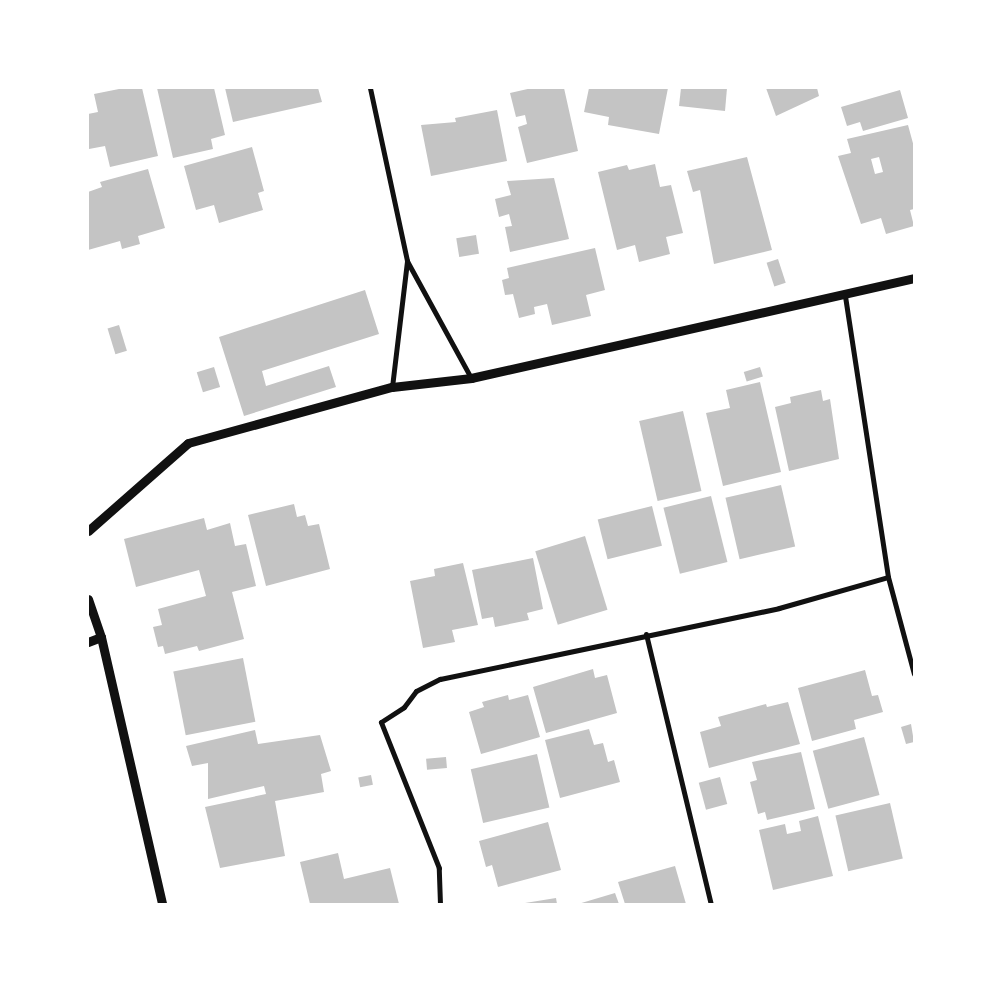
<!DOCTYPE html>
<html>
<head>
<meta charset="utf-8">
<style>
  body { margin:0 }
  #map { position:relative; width:1002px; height:992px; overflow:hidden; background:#fff; font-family:"Noto Sans",sans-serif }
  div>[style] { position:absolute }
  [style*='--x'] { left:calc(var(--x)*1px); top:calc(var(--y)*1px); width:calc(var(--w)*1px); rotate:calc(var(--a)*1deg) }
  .building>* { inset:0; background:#c4c4c4; transform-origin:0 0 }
  .minor>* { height:5px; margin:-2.5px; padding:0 2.5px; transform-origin:2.5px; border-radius:2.5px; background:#111 }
  .tertiary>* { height:9px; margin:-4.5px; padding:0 4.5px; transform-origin:4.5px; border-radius:4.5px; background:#111 }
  span { translate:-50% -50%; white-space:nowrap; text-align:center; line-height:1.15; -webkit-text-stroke:5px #fff; paint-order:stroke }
  .frame { position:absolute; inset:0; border:89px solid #fff; pointer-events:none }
</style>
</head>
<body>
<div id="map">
  <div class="building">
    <i style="clip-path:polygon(124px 88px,142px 88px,158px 156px,110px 167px,105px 146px,89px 149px,88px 114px,98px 112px,94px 94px)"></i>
    <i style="clip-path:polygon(157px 88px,214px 88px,225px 135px,211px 139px,213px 149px,173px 158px)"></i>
    <i style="clip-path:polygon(225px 88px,318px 88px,322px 102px,233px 122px)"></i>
    <i style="clip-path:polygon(532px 88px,564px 88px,578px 151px,527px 163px,518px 127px,527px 124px,525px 115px,516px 117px,510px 93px)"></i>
    <i style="clip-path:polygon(589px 88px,668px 88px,659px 134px,608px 125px,609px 117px,584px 112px)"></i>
    <i style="clip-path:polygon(681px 88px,727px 88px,725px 111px,679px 106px)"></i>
    <i style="clip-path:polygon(766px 88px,817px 88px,819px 96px,776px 116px)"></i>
    <i style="clip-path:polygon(900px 90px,908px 118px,863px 131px,860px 122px,847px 126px,841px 107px)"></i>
    <i style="clip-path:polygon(497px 110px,507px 161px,431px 176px,421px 125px,456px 122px,455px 118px)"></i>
    <i style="clip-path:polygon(evenodd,908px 125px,914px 147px,914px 209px,910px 210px,914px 226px,886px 234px,881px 218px,861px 224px,838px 156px,851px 153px,847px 139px,908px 125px,879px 157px,883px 172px,875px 174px,871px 159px,879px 157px)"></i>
    <i style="clip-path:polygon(252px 147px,264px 191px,258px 193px,263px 210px,219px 223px,214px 205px,196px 210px,184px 166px)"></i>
    <i style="clip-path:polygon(747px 157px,772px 250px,714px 264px,700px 190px,693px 192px,687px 171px)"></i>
    <i style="clip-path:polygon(655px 164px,660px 187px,671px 185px,683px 233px,666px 237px,670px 254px,639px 262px,635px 245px,617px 250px,598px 172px,627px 165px,629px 170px)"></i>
    <i style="clip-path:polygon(148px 169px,165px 228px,138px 236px,140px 244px,122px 249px,120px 241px,88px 250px,88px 192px,102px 187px,100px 182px)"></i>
    <i style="clip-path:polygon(554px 178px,569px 239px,510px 252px,505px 227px,512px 226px,509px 214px,499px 217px,495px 199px,511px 195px,507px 181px)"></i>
    <i style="left:476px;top:235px;width:19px;height:20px;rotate:81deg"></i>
    <i style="clip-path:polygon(595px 248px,605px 290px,586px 295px,591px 316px,552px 325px,547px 304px,534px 307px,535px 314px,519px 318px,513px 294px,505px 295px,502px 280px,509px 278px,507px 268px)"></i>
    <i style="left:778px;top:259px;width:25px;height:12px;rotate:72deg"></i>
    <i style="clip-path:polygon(365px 290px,379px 334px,262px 371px,266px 386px,329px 366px,336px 387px,244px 416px,219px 337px)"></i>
    <i style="left:119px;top:325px;width:27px;height:12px;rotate:73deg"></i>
    <i style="left:214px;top:367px;width:21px;height:18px;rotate:73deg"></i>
    <i style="left:760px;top:367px;width:10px;height:17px;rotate:73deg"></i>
    <i style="clip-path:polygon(760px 382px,781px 472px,723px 486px,706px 413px,730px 408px,726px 390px)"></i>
    <i style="clip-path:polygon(821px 390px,823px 401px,830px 399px,839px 459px,789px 471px,775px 407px,791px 403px,790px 397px)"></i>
    <i style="left:683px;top:411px;width:82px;height:45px;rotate:77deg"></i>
    <i style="left:781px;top:485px;width:63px;height:57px;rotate:77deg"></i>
    <i style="left:711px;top:496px;width:68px;height:49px;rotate:76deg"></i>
    <i style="clip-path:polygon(294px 504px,297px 517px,305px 515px,308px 526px,319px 524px,330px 569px,266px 586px,248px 515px)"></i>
    <i style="left:652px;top:506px;width:41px;height:56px;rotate:76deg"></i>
    <i style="clip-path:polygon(204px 518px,207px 530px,230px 523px,235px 546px,246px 544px,256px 586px,232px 592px,244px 639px,199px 651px,197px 646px,165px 654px,163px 646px,158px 647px,153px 627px,162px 625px,158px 609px,206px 596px,199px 570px,136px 587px,124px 539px)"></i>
    <i style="left:585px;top:536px;width:77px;height:52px;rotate:73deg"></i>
    <i style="clip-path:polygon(533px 558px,543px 609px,527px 613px,529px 620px,495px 627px,493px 617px,482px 619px,472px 570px)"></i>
    <i style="clip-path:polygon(463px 563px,478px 625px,452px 630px,455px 642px,423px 648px,410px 581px,435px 576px,434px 569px)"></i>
    <i style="left:243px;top:658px;width:65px;height:71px;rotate:79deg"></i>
    <i style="clip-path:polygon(593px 669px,595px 678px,607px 675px,617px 713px,546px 733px,533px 687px)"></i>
    <i style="clip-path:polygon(865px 670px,872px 696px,878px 695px,883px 712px,854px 720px,856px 729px,812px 741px,798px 688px)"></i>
    <i style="clip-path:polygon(508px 695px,509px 700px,528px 695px,540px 737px,481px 754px,469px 712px,484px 707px,482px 702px)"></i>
    <i style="clip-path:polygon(788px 702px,800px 744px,709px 768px,700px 732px,721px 726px,718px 717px,766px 704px,767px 707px)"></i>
    <i style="clip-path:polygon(911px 724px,914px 742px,906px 744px,901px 727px)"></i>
    <i style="clip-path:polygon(589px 729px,594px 745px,603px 743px,608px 762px,614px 760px,620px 782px,560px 798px,545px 740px)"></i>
    <i style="clip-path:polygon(255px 730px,258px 744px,320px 735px,331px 771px,321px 774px,324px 792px,275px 801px,285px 856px,220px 868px,205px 807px,266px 794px,264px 786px,208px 799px,208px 763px,192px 766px,186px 746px)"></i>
    <i style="left:864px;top:737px;width:60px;height:53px;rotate:75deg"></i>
    <i style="clip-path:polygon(801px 752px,815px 809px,767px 820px,765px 812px,758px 814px,750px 782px,757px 780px,752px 762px)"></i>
    <i style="left:537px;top:754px;width:55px;height:68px;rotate:77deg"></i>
    <i style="left:446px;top:757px;width:11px;height:20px;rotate:85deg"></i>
    <i style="left:371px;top:775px;width:10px;height:13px;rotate:79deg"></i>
    <i style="left:720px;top:777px;width:28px;height:22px;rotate:75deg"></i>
    <i style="left:890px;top:803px;width:57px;height:56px;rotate:77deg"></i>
    <i style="clip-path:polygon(818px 816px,833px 876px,773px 890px,759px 830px,785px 824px,787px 834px,801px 831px,799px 821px)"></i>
    <i style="clip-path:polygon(548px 822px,561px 870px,498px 887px,492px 865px,486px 867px,479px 841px)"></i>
    <i style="clip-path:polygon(338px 853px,344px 879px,390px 868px,399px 904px,310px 904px,300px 862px)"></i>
    <i style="clip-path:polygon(675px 866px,686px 904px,625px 904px,618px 882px)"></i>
    <i style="clip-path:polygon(615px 893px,619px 904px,578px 904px)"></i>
    <i style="clip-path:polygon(556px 898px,557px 904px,525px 904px,525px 903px)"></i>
  </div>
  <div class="minor">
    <i style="--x:370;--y:88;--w:177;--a:77.9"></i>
    <i style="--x:407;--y:261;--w:133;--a:61.3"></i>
    <i style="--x:845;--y:296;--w:284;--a:81.3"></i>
    <i style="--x:888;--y:577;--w:100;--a:75"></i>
    <i style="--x:392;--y:387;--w:127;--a:-83.2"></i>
    <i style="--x:646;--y:634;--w:278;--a:76.5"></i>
    <i style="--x:440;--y:904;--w:36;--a:-92"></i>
    <i style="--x:439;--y:868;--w:157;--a:-111.7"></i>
    <i style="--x:381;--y:722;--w:27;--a:-33"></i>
    <i style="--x:404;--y:707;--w:20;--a:-53"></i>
    <i style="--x:416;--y:691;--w:27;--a:-27"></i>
    <i style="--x:440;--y:679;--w:346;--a:-11.8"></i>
    <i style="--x:779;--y:608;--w:113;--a:-15.9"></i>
  </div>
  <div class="tertiary">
    <i style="--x:88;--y:531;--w:133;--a:-41.3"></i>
    <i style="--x:188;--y:443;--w:212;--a:-15.4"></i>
    <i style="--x:392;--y:387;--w:80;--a:-6.5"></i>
    <i style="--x:471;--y:378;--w:454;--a:-12.7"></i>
    <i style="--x:88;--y:599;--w:40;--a:71.1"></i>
    <i style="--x:101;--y:637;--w:14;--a:159"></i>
    <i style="--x:101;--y:637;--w:274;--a:77.1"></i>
  </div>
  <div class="frame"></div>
</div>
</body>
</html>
